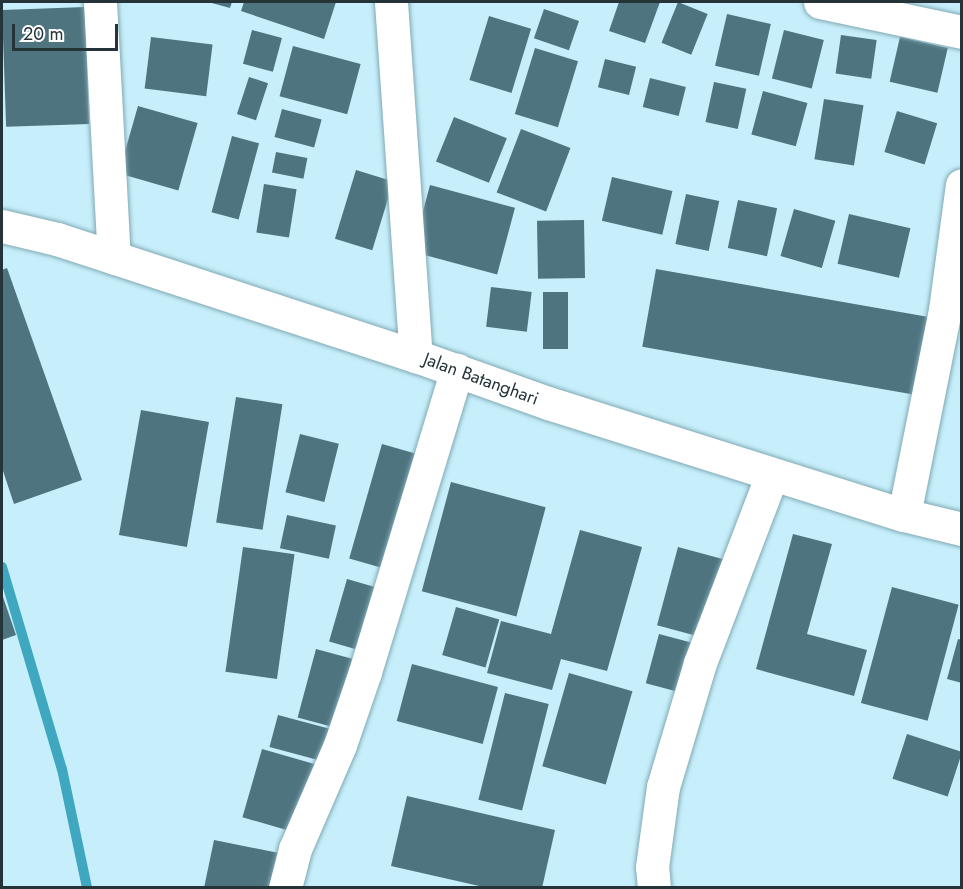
<!DOCTYPE html>
<html>
<head>
<meta charset="utf-8">
<style>
  body { margin:0 }
  #map { position:relative; width:963px; height:889px; overflow:hidden; background:#c6effb; font-family:Jost,sans-serif }
  div>[style] { position:absolute }
  [style*='--x'] { left:calc(var(--x)*1px); top:calc(var(--y)*1px); width:calc(var(--w)*1px); rotate:calc(var(--a)*1deg) }
  .stream>* { height:10px; margin:-5px; padding:0 5px; transform-origin:5px; border-radius:5px; background:#40a7c0 }
  .building>* { inset:0; background:#4e747f; transform-origin:0 0 }
  .roads { filter:drop-shadow(0 0 2px #81a9b4) drop-shadow(0 0 2px #81a9b4) }
  .minor>* { height:33px; margin:-16.5px; padding:0 16.5px; transform-origin:16.5px; border-radius:16.5px; background:#fff }
  span { translate:-50% -50%; white-space:nowrap; text-align:center; line-height:1.15; -webkit-text-stroke:6px #fff; paint-order:stroke }
  .street-label { font-size:18px; color:#243439 }
  .frame { position:absolute; inset:0; border:3px solid #243439; pointer-events:none }
  .scale { position:absolute; left:12px; top:24px; width:106px; height:27px; box-sizing:border-box; border:3px solid #243439; border-top:0; padding-left:8px; font-size:18px; line-height:21px; white-space:nowrap; color:#243439; -webkit-text-stroke:4px #fff; paint-order:stroke }
</style>
</head>
<body>
<div id="map">
  <div class="stream">
    <i style="--x:2;--y:567;--w:211;--a:73.5"></i>
    <i style="--x:62;--y:769;--w:122;--a:78.1"></i>
  </div>
  <div class="building">
    <i style="clip-path:polygon(208px 2px,232px 2px,230px 8px)"></i>
    <i style="clip-path:polygon(244px 2px,336px 2px,324px 39px,241px 11px)"></i>
    <i style="clip-path:polygon(619px 2px,660px 2px,645px 43px,609px 31px)"></i>
    <i style="left:678px;top:2px;width:32px;height:44px;rotate:22deg"></i>
    <i style="left:85px;top:7px;width:117px;height:83px;rotate:88deg"></i>
    <i style="left:544px;top:9px;width:37px;height:31px;rotate:19deg"></i>
    <i style="left:727px;top:14px;width:45px;height:53px;rotate:13deg"></i>
    <i style="left:489px;top:16px;width:44px;height:67px;rotate:17deg"></i>
    <i style="left:252px;top:30px;width:31px;height:35px;rotate:15deg"></i>
    <i style="left:784px;top:30px;width:41px;height:50px;rotate:14deg"></i>
    <i style="left:841px;top:35px;width:36px;height:39px;rotate:8deg"></i>
    <i style="left:151px;top:37px;width:62px;height:52px;rotate:7deg"></i>
    <i style="left:900px;top:37px;width:49px;height:46px;rotate:13deg"></i>
    <i style="left:293px;top:46px;width:70px;height:52px;rotate:15deg"></i>
    <i style="left:535px;top:48px;width:45px;height:69px;rotate:17deg"></i>
    <i style="left:605px;top:59px;width:32px;height:29px;rotate:14deg"></i>
    <i style="left:249px;top:77px;width:20px;height:39px;rotate:18deg"></i>
    <i style="left:650px;top:78px;width:37px;height:30px;rotate:14deg"></i>
    <i style="left:714px;top:82px;width:33px;height:41px;rotate:12deg"></i>
    <i style="left:763px;top:91px;width:46px;height:45px;rotate:15deg"></i>
    <i style="left:824px;top:99px;width:40px;height:61px;rotate:9deg"></i>
    <i style="left:138px;top:106px;width:62px;height:70px;rotate:16deg"></i>
    <i style="left:282px;top:109px;width:41px;height:29px;rotate:15deg"></i>
    <i style="left:897px;top:111px;width:42px;height:43px;rotate:17deg"></i>
    <i style="left:454px;top:117px;width:57px;height:48px;rotate:22deg"></i>
    <i style="left:521px;top:129px;width:53px;height:68px;rotate:21deg"></i>
    <i style="left:232px;top:136px;width:28px;height:79px;rotate:15deg"></i>
    <i style="left:276px;top:152px;width:32px;height:21px;rotate:11deg"></i>
    <i style="left:356px;top:170px;width:39px;height:72px;rotate:17deg"></i>
    <i style="left:612px;top:177px;width:62px;height:45px;rotate:13deg"></i>
    <i style="left:264px;top:184px;width:33px;height:49px;rotate:9deg"></i>
    <i style="left:430px;top:185px;width:88px;height:69px;rotate:15deg"></i>
    <i style="left:686px;top:194px;width:34px;height:51px;rotate:12deg"></i>
    <i style="left:738px;top:200px;width:40px;height:49px;rotate:12deg"></i>
    <i style="left:794px;top:209px;width:43px;height:49px;rotate:16deg"></i>
    <i style="left:849px;top:214px;width:63px;height:51px;rotate:13deg"></i>
    <i style="left:584px;top:220px;width:58px;height:47px;rotate:89deg"></i>
    <i style="clip-path:polygon(7px 268px,82px 480px,14px 504px,2px 468px,2px 270px)"></i>
    <i style="left:656px;top:269px;width:284px;height:79px;rotate:10deg"></i>
    <i style="left:491px;top:287px;width:41px;height:40px;rotate:7deg"></i>
    <i style="left:543px;top:292px;width:25px;height:57px"></i>
    <i style="left:236px;top:397px;width:47px;height:127px;rotate:9deg"></i>
    <i style="left:141px;top:410px;width:69px;height:127px;rotate:10deg"></i>
    <i style="left:300px;top:434px;width:40px;height:60px;rotate:14deg"></i>
    <i style="left:382px;top:444px;width:41px;height:119px;rotate:16deg"></i>
    <i style="left:451px;top:482px;width:98px;height:113px;rotate:15deg"></i>
    <i style="left:287px;top:515px;width:50px;height:34px;rotate:12deg"></i>
    <i style="clip-path:polygon(580px 530px,642px 547px,607px 671px,561px 659px,552px 690px,487px 673px,501px 621px,551px 634px)"></i>
    <i style="clip-path:polygon(793px 534px,832px 544px,807px 634px,867px 650px,854px 696px,756px 669px)"></i>
    <i style="left:243px;top:547px;width:52px;height:126px;rotate:8deg"></i>
    <i style="left:678px;top:547px;width:49px;height:81px;rotate:15deg"></i>
    <i style="left:347px;top:579px;width:37px;height:65px;rotate:16deg"></i>
    <i style="left:892px;top:587px;width:69px;height:120px;rotate:15deg"></i>
    <i style="clip-path:polygon(2px 594px,16px 635px,2px 640px)"></i>
    <i style="left:456px;top:607px;width:45px;height:50px;rotate:16deg"></i>
    <i style="left:659px;top:634px;width:41px;height:51px;rotate:15deg"></i>
    <i style="clip-path:polygon(958px 639px,962px 640px,962px 683px,947px 679px)"></i>
    <i style="left:316px;top:649px;width:47px;height:71px;rotate:15deg"></i>
    <i style="left:412px;top:664px;width:89px;height:59px;rotate:15deg"></i>
    <i style="left:569px;top:673px;width:66px;height:97px;rotate:16deg"></i>
    <i style="left:505px;top:693px;width:45px;height:110px;rotate:14deg"></i>
    <i style="left:278px;top:715px;width:60px;height:33px;rotate:15deg"></i>
    <i style="left:907px;top:734px;width:58px;height:47px;rotate:18deg"></i>
    <i style="left:262px;top:749px;width:55px;height:71px;rotate:16deg"></i>
    <i style="clip-path:polygon(407px 796px,555px 830px,542px 888px,488px 888px,391px 866px)"></i>
    <i style="clip-path:polygon(214px 840px,284px 854px,277px 888px,204px 888px)"></i>
  </div>
  <div class="roads">
    <div class="minor">
      <i style="--x:100;--y:2;--w:256;--a:86.9"></i>
      <i style="--x:391;--y:2;--w:355;--a:86"></i>
      <i style="--x:820;--y:2;--w:145;--a:11.9"></i>
      <i style="--x:2;--y:226;--w:57;--a:13.3"></i>
      <i style="--x:57;--y:239;--w:378;--a:18.1"></i>
      <i style="--x:416;--y:356;--w:140;--a:19.6"></i>
      <i style="--x:548;--y:403;--w:373;--a:17.5"></i>
      <i style="--x:904;--y:515;--w:60;--a:13.6"></i>
      <i style="--x:904;--y:515;--w:209;--a:-78.7"></i>
      <i style="--x:945;--y:310;--w:126;--a:-82.3"></i>
      <i style="--x:285;--y:888;--w:40;--a:-75.6"></i>
      <i style="--x:295;--y:849;--w:113;--a:-66.6"></i>
      <i style="--x:340;--y:745;--w:77;--a:-71.1"></i>
      <i style="--x:365;--y:672;--w:316;--a:-73.1"></i>
      <i style="--x:654;--y:888;--w:21;--a:-95"></i>
      <i style="--x:652;--y:867;--w:81;--a:-82.2"></i>
      <i style="--x:663;--y:787;--w:129;--a:-73.4"></i>
      <i style="--x:700;--y:663;--w:202;--a:-69.1"></i>
    </div>
  </div>
  <div class="street-label">
    <span style="left:481px;top:379px;rotate:20deg">Jalan Batanghari</span>
  </div>
  <div class="frame"></div>
  <div class="scale">20 m</div>
</div>
</body>
</html>
